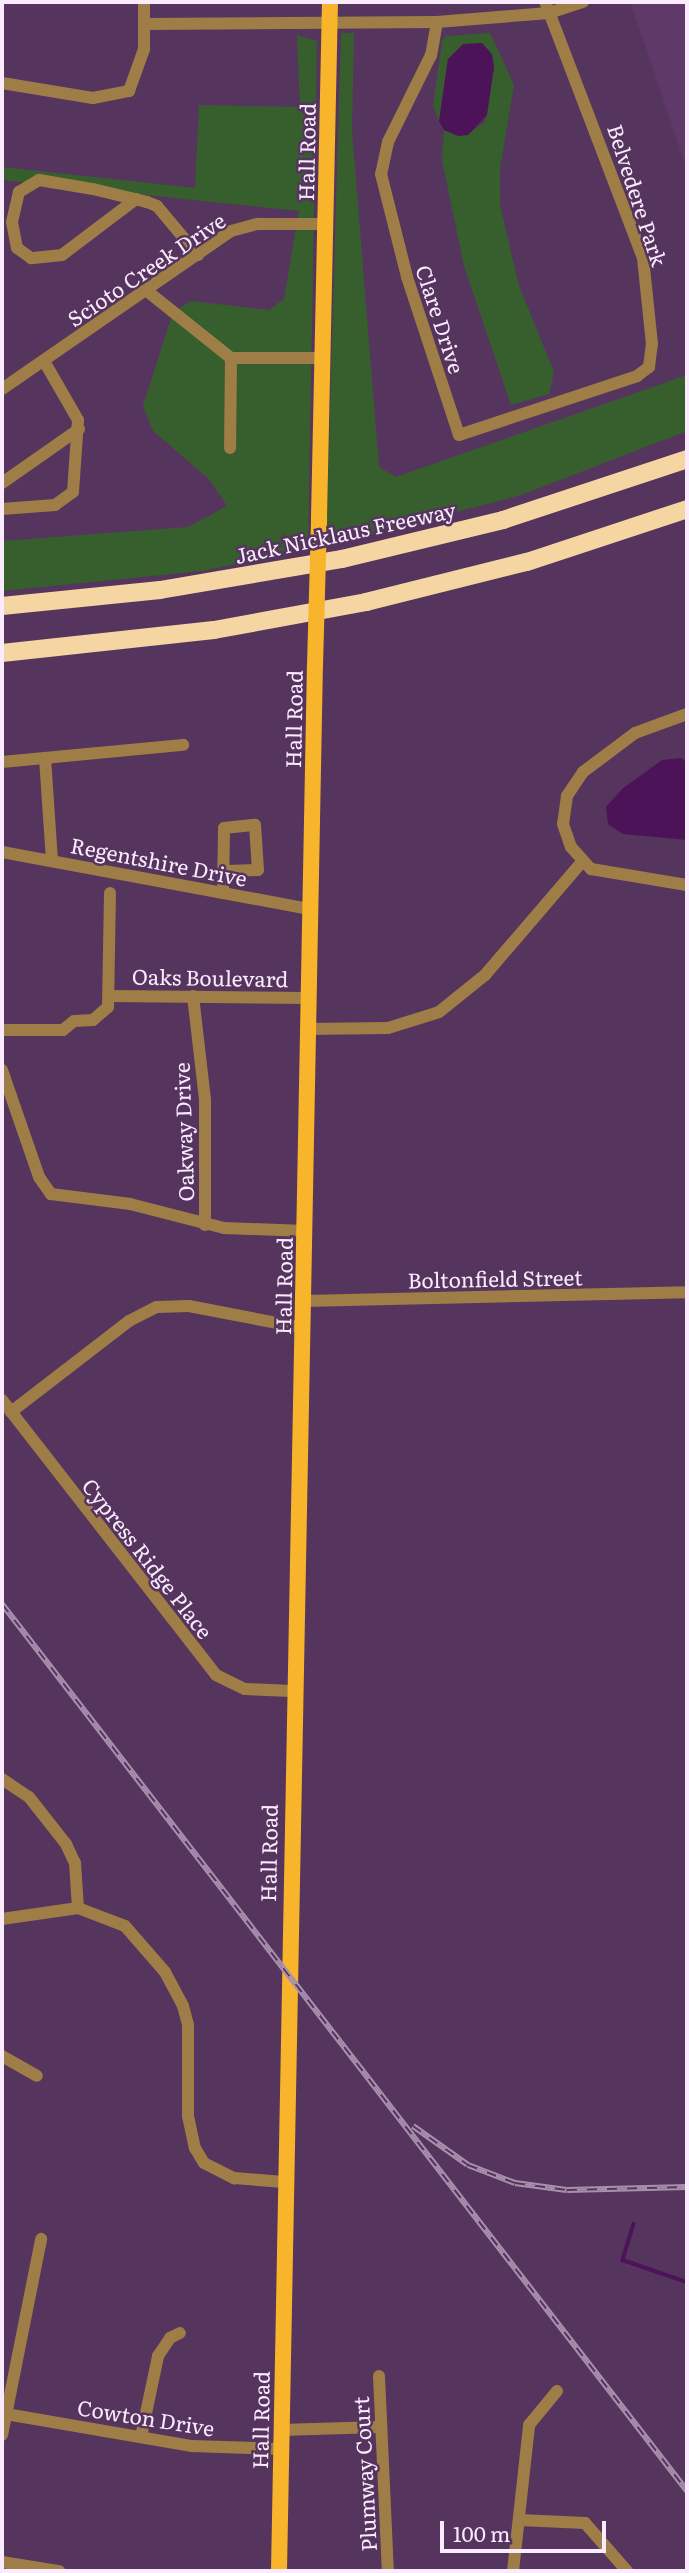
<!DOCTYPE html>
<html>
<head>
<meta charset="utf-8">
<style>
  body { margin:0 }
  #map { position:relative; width:689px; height:2573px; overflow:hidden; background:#55355d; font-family:Literata,serif }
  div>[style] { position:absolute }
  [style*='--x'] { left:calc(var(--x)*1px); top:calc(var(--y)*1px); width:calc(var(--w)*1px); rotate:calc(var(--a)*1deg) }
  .built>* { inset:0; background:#5f3968 }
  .green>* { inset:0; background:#375f2e }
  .water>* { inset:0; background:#4c1358 }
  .stream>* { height:3.5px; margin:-1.75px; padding:0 1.75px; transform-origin:1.75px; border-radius:1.75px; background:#4c1358 }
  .minor>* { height:12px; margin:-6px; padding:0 6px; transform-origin:6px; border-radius:6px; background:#9e7e46 }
  .major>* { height:16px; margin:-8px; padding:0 8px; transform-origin:8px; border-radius:8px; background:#f8b52c }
  .highway>* { height:18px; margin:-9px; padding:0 9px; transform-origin:9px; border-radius:9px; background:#f5d6a3 }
  .rail>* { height:6px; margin-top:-3px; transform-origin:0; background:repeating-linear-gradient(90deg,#55355d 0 10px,#a890ae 0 20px); box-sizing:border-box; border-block:2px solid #a890ae }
  .major-bridge>* { height:16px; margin:-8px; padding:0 8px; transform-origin:8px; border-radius:8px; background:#f8b52c }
  span { translate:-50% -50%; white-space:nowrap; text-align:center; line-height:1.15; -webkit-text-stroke:5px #55355d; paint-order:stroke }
  .street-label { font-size:21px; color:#fbebff }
  .frame { position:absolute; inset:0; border:4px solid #fbebff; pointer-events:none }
  .scale { position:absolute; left:440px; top:2521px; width:166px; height:32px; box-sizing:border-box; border:4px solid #fbebff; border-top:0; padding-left:9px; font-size:21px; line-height:24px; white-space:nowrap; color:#fbebff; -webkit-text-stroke:5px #55355d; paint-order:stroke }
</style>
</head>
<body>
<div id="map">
  <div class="built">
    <i style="clip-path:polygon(630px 2px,687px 2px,687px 170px,652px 65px)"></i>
  </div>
  <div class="green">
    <i style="clip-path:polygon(341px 33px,354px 33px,352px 131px,379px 467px,396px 477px,687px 375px,687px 431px,521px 495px,326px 546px)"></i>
    <i style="clip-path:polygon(490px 33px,514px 85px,500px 169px,500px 205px,519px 286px,554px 372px,549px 394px,511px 405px,464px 266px,442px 160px,444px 130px,467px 135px,485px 122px,494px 67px,448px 59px,439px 121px,433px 106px,442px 41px,446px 36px)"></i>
    <i style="clip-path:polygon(297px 35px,317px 41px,308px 549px,202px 571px,2px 591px,2px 541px,188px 527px,227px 506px,209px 479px,153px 431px,143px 406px,173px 312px,191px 301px,269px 310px,284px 299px,299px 211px,2px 180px,2px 167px,195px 188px,199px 105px,300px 107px)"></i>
  </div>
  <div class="water">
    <i style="clip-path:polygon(482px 43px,492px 54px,494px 67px,487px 115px,468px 135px,458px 136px,444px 130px,439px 121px,448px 59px,463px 44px)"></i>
    <i style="clip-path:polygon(681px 758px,687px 762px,687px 840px,623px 834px,608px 824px,606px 807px,622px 789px,662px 760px)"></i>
  </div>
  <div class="stream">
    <i style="--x:634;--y:2224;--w:38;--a:107"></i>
    <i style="--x:623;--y:2260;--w:68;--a:19"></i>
  </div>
  <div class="minor">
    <i style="--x:437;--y:22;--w:34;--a:100"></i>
    <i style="--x:431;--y:55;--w:97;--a:116.3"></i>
    <i style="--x:388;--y:142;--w:33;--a:102"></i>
    <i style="--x:381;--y:174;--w:106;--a:75.8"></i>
    <i style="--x:407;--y:277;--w:166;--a:71.8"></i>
    <i style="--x:459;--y:435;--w:188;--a:-18.3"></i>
    <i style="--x:637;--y:376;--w:15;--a:-37"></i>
    <i style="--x:649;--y:367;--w:23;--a:-83"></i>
    <i style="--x:652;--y:344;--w:86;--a:-96"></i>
    <i style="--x:643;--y:258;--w:274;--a:-110.9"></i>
    <i style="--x:144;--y:24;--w:293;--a:-0.4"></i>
    <i style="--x:437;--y:22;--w:112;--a:-4.6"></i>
    <i style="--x:549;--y:13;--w:36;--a:-18"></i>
    <i style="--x:2;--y:83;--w:92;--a:9.4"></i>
    <i style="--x:93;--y:98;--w:37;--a:-11"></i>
    <i style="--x:129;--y:91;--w:45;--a:-70.3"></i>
    <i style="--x:144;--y:49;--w:47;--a:-90"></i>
    <i style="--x:136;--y:199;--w:93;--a:142.9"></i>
    <i style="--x:62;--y:255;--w:31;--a:174"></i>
    <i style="--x:31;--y:258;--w:17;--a:-144"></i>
    <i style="--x:17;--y:248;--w:26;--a:-101"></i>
    <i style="--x:12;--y:222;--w:31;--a:-77"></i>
    <i style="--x:19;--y:192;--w:23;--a:-31"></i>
    <i style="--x:39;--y:180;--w:55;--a:9.5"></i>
    <i style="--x:93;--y:189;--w:56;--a:13.5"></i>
    <i style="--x:147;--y:202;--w:11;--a:22"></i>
    <i style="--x:157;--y:206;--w:64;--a:50.1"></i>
    <i style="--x:147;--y:291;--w:107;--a:38.6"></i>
    <i style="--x:231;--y:358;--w:90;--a:90.6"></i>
    <i style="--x:231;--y:358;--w:92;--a:0"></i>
    <i style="--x:2;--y:389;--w:278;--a:-34.6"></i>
    <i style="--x:231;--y:231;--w:28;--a:-15"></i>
    <i style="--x:258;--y:224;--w:67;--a:0"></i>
    <i style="--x:2;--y:483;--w:94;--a:-35"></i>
    <i style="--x:2;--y:509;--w:53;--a:-4.3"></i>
    <i style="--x:55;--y:505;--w:22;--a:-36"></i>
    <i style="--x:73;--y:492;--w:72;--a:-86"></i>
    <i style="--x:78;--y:420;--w:68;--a:-120"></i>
    <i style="--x:687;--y:714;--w:55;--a:159.9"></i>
    <i style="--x:635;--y:733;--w:65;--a:143.1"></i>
    <i style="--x:583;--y:772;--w:29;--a:124"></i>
    <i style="--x:567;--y:796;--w:28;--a:98"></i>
    <i style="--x:563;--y:824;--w:24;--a:71"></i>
    <i style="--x:571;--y:847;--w:30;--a:48"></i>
    <i style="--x:591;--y:869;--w:97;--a:9.5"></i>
    <i style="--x:45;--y:758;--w:102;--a:86.1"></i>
    <i style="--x:2;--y:762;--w:182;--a:-5.4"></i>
    <i style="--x:2;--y:852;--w:313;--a:10.5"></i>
    <i style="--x:223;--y:893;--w:65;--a:-89.1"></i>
    <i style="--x:224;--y:828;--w:31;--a:-6"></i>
    <i style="--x:255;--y:825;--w:45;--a:86.2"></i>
    <i style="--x:258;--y:870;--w:31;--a:178"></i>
    <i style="--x:111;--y:996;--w:197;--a:0.6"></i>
    <i style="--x:193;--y:996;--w:105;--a:83.4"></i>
    <i style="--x:205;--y:1100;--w:125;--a:90"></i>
    <i style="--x:307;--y:1029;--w:81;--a:-0.7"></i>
    <i style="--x:388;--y:1028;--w:53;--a:-17.4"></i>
    <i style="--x:439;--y:1012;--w:59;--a:-38.8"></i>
    <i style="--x:485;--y:975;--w:149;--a:-49.4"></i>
    <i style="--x:2;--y:1030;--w:61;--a:0"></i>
    <i style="--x:63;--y:1030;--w:14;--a:-39"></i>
    <i style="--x:74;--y:1021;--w:19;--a:-3"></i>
    <i style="--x:93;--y:1020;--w:20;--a:-41"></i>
    <i style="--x:108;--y:1007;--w:114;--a:-89"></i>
    <i style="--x:2;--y:1070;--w:113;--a:70.9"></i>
    <i style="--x:39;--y:1177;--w:21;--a:55"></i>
    <i style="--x:51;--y:1194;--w:80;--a:7.2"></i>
    <i style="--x:130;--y:1204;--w:97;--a:14.3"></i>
    <i style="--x:224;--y:1228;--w:81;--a:2.1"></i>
    <i style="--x:304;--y:1301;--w:383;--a:-1.3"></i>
    <i style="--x:2;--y:1400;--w:348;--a:52.1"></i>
    <i style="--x:216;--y:1675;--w:32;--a:26"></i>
    <i style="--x:245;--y:1689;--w:47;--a:2.4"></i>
    <i style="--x:11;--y:1412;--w:149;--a:-37.6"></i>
    <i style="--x:129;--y:1321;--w:31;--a:-27"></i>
    <i style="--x:157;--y:1307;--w:32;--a:-2"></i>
    <i style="--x:189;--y:1306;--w:116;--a:10.9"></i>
    <i style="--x:2;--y:1779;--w:32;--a:34"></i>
    <i style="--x:29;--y:1797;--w:60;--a:51.8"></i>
    <i style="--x:66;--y:1844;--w:21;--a:65"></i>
    <i style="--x:75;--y:1863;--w:45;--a:86.2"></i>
    <i style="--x:2;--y:1919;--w:77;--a:-8.2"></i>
    <i style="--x:78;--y:1908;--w:50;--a:21"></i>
    <i style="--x:125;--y:1926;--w:61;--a:49"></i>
    <i style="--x:165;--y:1972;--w:38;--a:62"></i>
    <i style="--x:183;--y:2006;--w:20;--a:75"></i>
    <i style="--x:188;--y:2025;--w:91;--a:90"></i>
    <i style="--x:188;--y:2116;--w:33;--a:78"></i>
    <i style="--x:195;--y:2148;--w:17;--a:59"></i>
    <i style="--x:204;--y:2163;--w:34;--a:27"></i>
    <i style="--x:234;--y:2178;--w:50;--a:4.6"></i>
    <i style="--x:2;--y:2056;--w:40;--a:29.7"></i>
    <i style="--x:379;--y:2376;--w:195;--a:87.4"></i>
    <i style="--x:6;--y:2414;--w:189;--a:9.8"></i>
    <i style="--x:192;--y:2446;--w:89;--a:1.9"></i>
    <i style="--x:281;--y:2430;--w:99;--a:-1.7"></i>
    <i style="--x:2;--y:2435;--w:200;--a:-78.7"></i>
    <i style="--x:141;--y:2437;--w:83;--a:-78.1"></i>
    <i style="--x:158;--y:2356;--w:22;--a:-56"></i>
    <i style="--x:170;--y:2338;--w:11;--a:-27"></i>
    <i style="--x:520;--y:2520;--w:65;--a:2.6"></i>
    <i style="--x:585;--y:2523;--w:64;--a:48.8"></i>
    <i style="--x:2;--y:2562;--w:58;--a:9"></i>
    <i style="--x:513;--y:2571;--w:147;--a:-83.7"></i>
    <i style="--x:529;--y:2425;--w:44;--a:-50.5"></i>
  </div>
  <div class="major">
    <i style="--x:319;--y:518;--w:516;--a:-88.78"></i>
    <i style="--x:279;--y:2571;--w:1906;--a:-88.92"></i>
  </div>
  <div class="highway">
    <i style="--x:2;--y:606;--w:159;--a:-5.8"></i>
    <i style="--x:160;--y:590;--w:185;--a:-9.7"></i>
    <i style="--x:342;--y:559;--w:166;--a:-13.6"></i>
    <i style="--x:503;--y:520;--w:194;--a:-18.3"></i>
    <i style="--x:2;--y:653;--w:213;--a:-6.2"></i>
    <i style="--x:214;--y:630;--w:155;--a:-10.4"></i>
    <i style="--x:366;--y:602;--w:166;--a:-14"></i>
    <i style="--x:527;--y:562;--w:169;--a:-18.3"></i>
  </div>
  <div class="rail">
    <i style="--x:2;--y:1604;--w:1121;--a:52.32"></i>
    <i style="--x:413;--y:2126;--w:67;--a:35.3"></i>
    <i style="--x:468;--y:2165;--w:50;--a:21"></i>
    <i style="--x:515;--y:2183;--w:52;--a:7.7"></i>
    <i style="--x:567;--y:2190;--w:120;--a:-1.4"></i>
  </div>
  <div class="major-bridge">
    <i style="--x:315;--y:665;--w:147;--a:-88.4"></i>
  </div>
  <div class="street-label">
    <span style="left:306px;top:152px;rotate:-89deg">Hall Road</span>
    <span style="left:638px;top:195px;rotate:72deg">Belvedere Park</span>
    <span style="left:146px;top:269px;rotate:-34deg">Scioto Creek Drive</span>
    <span style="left:441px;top:319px;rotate:72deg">Clare Drive</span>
    <span style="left:345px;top:532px;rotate:-12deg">Jack Nicklaus Freeway</span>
    <span style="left:293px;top:719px;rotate:-89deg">Hall Road</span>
    <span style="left:159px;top:861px;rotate:11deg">Regentshire Drive</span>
    <span style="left:210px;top:977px;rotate:1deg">Oaks Boulevard</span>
    <span style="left:183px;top:1132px;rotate:-92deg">Oakway Drive</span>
    <span style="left:495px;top:1278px;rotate:-1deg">Boltonfield Street</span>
    <span style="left:283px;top:1286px;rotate:-89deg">Hall Road</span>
    <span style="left:148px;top:1558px;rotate:52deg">Cypress Ridge Place</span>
    <span style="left:268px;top:1853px;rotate:-89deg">Hall Road</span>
    <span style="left:146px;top:2417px;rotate:9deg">Cowton Drive</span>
    <span style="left:260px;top:2420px;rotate:-89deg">Hall Road</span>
    <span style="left:364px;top:2474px;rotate:-93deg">Plumway Court</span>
  </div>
  <div class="frame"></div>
  <div class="scale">100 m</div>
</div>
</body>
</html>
